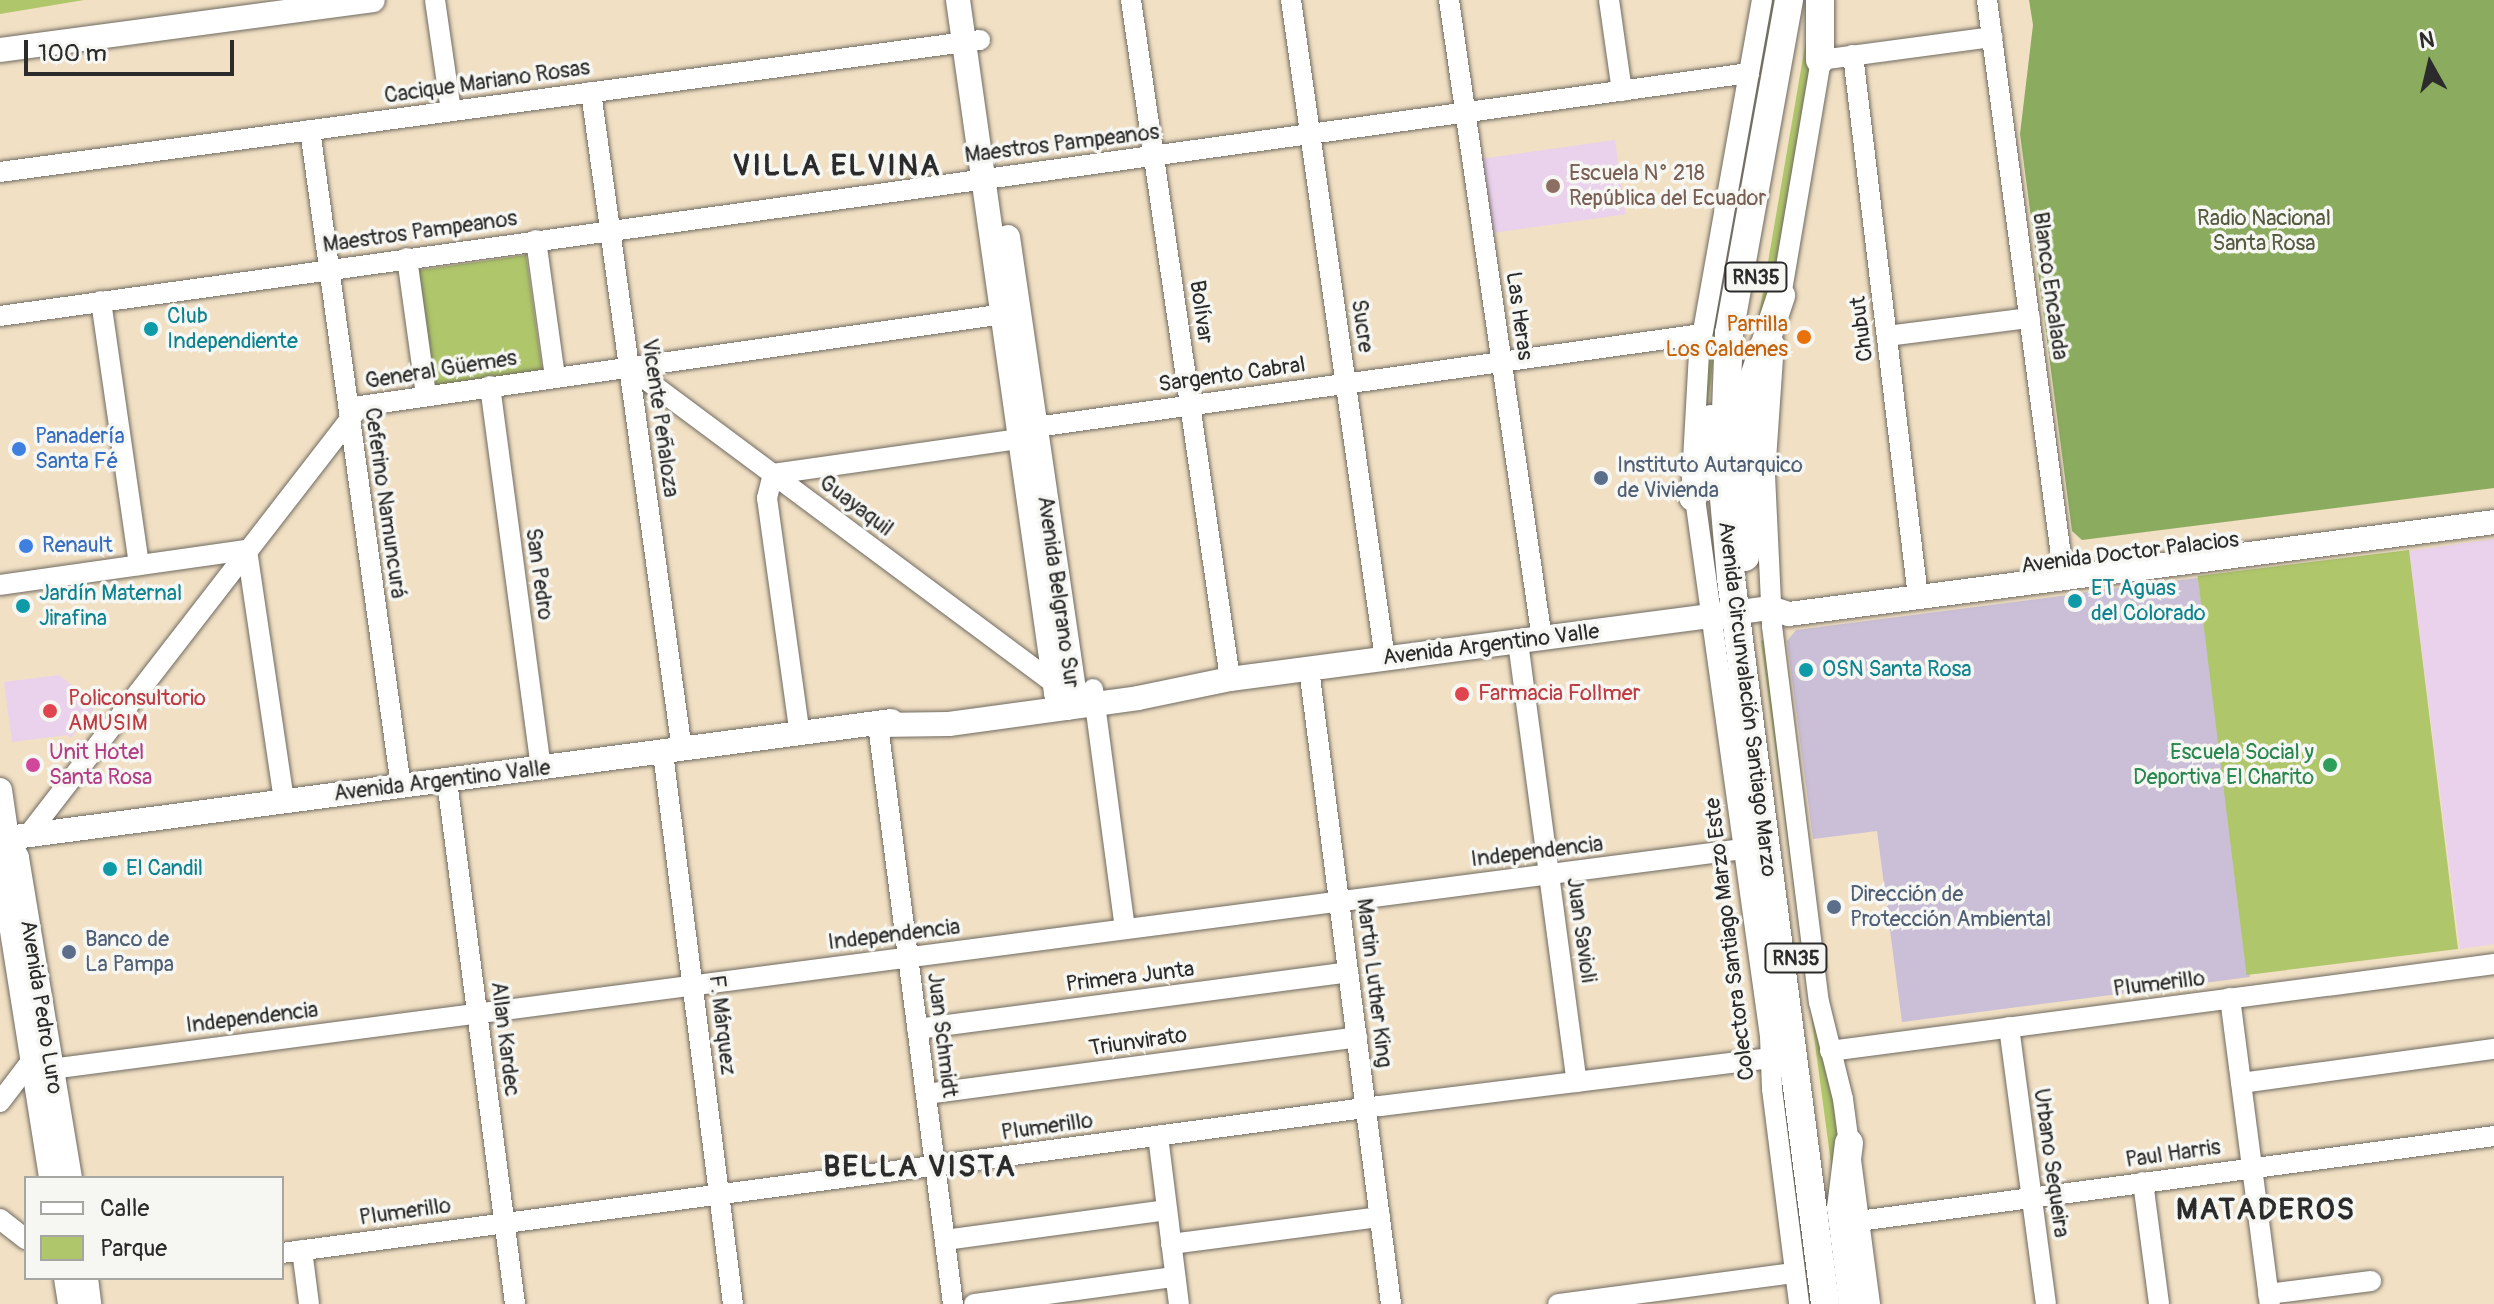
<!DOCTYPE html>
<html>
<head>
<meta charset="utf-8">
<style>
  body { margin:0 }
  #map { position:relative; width:2494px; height:1304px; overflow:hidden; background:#f1e0c4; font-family:Pangolin,sans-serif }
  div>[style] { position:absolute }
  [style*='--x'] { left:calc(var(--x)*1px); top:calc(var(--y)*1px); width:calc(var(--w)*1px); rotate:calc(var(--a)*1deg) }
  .built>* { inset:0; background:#ead1ec; transform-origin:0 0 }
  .industrial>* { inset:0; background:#cabfd6 }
  .green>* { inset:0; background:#afc66b; transform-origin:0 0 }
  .forest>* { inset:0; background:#8bab5f }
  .roads { filter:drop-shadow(0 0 2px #706a61) drop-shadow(0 0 2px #706a61) }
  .minor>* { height:20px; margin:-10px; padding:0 10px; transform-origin:10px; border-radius:10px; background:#fff }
  .major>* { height:24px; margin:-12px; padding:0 12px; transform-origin:12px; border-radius:12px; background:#fff }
  .highway>* { height:28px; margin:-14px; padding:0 14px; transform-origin:14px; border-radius:14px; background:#fff }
  .dots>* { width:22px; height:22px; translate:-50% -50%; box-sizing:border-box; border:4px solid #f6f6f2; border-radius:50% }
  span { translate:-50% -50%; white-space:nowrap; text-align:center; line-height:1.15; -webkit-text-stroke:7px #f6f6f2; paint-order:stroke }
  .shield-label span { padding:2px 6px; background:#f6f6f2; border:2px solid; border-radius:6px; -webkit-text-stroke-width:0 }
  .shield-label { font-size:20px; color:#2b2b2b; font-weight:700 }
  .street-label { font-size:22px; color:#2b2b2b }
  .education-label { font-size:22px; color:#785e54 }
  .left { translate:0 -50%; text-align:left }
  .park-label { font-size:22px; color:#535a3e }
  .culture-label { font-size:22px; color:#0d838f }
  .food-label { font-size:22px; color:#c56008 }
  .right { translate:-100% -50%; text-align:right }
  .shop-label { font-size:22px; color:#366cbe }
  .service-label { font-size:22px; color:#4e5e75 }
  .health-label { font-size:22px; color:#be3a42 }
  .hotel-label { font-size:22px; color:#b23c85 }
  .leisure-label { font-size:22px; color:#27864d }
  .district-label { font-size:30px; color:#2b2b2b; font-weight:700; letter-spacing:2px }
  .legend { position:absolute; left:24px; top:1176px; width:260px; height:104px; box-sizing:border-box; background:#f6f6f2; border:2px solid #a5a5a2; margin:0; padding:10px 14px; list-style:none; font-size:24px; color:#2b2b2b }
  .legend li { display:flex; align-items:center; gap:16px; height:40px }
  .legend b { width:40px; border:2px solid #a5a5a2 }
  .north { position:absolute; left:2390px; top:24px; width:80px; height:80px; -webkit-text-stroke:6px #f6f6f2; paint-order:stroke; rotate:352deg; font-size:22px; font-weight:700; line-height:32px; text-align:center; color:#2b2b2b }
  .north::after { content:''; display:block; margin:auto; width:28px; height:36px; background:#2b2b2b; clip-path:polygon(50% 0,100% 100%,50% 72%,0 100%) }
  .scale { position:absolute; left:24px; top:40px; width:210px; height:36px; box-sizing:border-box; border:4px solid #2b2b2b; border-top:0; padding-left:10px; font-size:24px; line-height:28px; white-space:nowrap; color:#2b2b2b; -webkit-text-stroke:6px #f6f6f2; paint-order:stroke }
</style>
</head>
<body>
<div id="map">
  <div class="built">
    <i style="left:1615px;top:140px;width:75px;height:135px;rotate:82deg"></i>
    <i style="clip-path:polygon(2494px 539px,2494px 944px,2460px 949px,2409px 551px)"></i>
    <i style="clip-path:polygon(59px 675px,97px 705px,71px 738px,67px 735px,12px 742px,4px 682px)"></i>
  </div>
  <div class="industrial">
    <i style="clip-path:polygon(2198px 578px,2250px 977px,1902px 1022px,1877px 831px,1813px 839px,1787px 641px,1796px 630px,2069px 595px,2071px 608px,2080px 607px,2079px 593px,2163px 582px,2165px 595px,2174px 594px,2173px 581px)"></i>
  </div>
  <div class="green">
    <i style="clip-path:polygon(0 0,84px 0,0 14px)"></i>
    <i style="clip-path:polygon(1769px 0,1780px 0,1738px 230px,1724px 273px,1704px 437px,1703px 387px)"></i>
    <i style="clip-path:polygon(1812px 5px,1811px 66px,1774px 289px,1753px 350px)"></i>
    <i style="left:526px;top:255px;width:118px;height:109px;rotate:82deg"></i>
    <i style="left:2409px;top:550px;width:402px;height:213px;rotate:83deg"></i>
    <i style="clip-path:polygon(1765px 638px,1839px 1127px,1835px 1193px,1761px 641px)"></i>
  </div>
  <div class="forest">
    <i style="clip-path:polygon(2029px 0,2494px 0,2494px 488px,2082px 540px,2072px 531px,2020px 134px,2033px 25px)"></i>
  </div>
  <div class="roads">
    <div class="minor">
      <i style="--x:435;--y:0;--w:112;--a:81.8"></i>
      <i style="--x:1131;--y:0;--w:686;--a:81.7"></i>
      <i style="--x:1291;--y:0;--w:666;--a:81.88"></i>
      <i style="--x:1449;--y:0;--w:646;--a:81.72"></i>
      <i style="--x:1609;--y:0;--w:92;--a:81.9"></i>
      <i style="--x:1762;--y:0;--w:359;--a:100.1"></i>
      <i style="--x:1699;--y:353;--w:124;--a:93.2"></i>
      <i style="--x:1692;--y:477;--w:564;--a:82.06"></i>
      <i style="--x:1770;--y:1036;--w:53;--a:87.8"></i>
      <i style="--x:1772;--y:1089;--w:217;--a:82.8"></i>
      <i style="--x:1987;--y:0;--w:583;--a:82.41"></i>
      <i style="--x:1853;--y:55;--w:546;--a:83.16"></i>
      <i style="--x:1820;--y:60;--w:174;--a:-7.6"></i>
      <i style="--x:591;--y:92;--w:664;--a:82.13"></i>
      <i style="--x:310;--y:130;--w:663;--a:82.11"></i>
      <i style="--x:0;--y:172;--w:989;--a:-7.67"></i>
      <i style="--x:536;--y:240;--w:138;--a:82.1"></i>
      <i style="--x:407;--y:258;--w:138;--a:82.1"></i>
      <i style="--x:101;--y:301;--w:267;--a:81.8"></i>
      <i style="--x:1779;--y:308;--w:265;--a:-80.4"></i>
      <i style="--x:0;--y:316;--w:1766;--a:-7.91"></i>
      <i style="--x:1887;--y:336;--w:144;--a:-7.2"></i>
      <i style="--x:1774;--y:343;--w:132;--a:93.9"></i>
      <i style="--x:1765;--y:475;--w:151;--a:87.3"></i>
      <i style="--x:1772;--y:626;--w:379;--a:82.9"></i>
      <i style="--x:1819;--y:1002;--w:100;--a:76.1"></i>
      <i style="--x:1843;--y:1099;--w:207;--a:82.5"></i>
      <i style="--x:629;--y:367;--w:531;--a:36.65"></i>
      <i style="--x:490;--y:386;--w:386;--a:82.4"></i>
      <i style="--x:773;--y:474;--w:249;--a:-8.1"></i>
      <i style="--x:1020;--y:439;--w:20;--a:-37"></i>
      <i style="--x:1036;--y:427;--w:672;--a:-7.95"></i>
      <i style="--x:773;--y:474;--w:25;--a:104"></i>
      <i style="--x:767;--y:498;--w:239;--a:82.1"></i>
      <i style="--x:0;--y:585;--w:249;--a:-8.1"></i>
      <i style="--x:247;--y:550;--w:255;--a:81.6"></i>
      <i style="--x:1518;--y:642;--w:444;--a:82.4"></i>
      <i style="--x:1309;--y:669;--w:640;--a:82.64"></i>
      <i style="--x:1093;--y:689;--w:242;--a:82.4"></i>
      <i style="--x:878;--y:725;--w:584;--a:82.62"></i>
      <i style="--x:663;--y:753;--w:555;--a:82.76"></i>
      <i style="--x:447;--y:781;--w:527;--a:82.59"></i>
      <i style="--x:28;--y:835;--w:542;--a:-52.26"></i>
      <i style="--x:360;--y:406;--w:665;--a:-8.13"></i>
      <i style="--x:2230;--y:998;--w:309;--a:82.6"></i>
      <i style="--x:2009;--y:1027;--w:279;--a:82.4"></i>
      <i style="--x:917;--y:1029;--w:435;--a:-7.5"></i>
      <i style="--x:1830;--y:1051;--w:670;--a:-7.46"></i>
      <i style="--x:51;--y:1069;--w:1706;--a:-7.41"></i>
      <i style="--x:2241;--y:1083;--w:255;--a:-7.7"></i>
      <i style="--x:926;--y:1094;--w:435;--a:-7.5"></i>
      <i style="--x:0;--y:1102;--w:53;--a:-52.7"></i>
      <i style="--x:1158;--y:1136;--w:169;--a:82.9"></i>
      <i style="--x:2143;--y:1182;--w:123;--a:82.5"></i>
      <i style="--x:0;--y:1219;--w:33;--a:38"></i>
      <i style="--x:1859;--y:1221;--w:641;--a:-7.62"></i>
      <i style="--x:945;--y:1240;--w:224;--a:-7.7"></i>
      <i style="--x:1171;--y:1244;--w:211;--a:-7.4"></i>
      <i style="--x:302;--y:1250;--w:54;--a:82.6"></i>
      <i style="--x:282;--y:1253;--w:1108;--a:-7.63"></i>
      <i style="--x:1380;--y:1106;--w:394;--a:-7"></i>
      <i style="--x:2268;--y:1294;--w:104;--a:-7.2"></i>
      <i style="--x:974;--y:1304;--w:203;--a:-7.7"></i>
      <i style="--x:1558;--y:1304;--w:239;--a:-7.5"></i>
    </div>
    <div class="major">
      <i style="--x:958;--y:0;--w:700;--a:81.95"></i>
      <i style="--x:1056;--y:693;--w:9;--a:72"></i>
      <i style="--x:1059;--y:702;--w:10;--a:37"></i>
      <i style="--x:0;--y:50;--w:376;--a:-7.6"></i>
      <i style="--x:1008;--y:237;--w:459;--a:81.7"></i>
      <i style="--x:1074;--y:691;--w:18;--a:112"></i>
      <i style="--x:878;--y:725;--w:71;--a:-0.8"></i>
      <i style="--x:949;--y:724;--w:191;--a:-7.8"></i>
      <i style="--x:1138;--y:698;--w:94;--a:-11.7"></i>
      <i style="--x:1230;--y:679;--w:545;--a:-7.49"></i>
      <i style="--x:1770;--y:608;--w:20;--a:18"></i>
      <i style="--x:1789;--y:614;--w:711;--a:-7.43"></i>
      <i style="--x:0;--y:790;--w:49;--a:81.7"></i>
      <i style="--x:7;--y:838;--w:22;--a:63"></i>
      <i style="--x:17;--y:858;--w:324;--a:80.6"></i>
      <i style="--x:0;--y:839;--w:899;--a:-7.54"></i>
      <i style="--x:0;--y:855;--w:327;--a:81"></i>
      <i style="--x:66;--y:1278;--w:26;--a:81"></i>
      <i style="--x:86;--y:1278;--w:26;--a:83"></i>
    </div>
    <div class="highway">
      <i style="--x:1789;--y:0;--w:338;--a:100.2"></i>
      <i style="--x:1729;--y:333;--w:154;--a:92.2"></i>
      <i style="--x:1723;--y:487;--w:91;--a:85"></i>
      <i style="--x:1731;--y:578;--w:732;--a:82.62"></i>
      <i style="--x:1820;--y:0;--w:60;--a:90"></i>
      <i style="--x:1693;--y:497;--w:80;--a:-77"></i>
      <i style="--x:1745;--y:557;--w:177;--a:-87.4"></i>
      <i style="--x:1753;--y:380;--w:89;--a:-71.6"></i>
      <i style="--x:1849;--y:1143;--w:65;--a:97"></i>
      <i style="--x:1841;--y:1208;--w:97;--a:82.9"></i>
    </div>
  </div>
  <div class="dots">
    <i style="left:1553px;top:186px;background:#8d6e63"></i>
    <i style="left:151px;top:329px;background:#0f9aa8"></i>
    <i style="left:1804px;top:337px;background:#e8710a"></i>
    <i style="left:19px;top:449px;background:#3f7fe0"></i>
    <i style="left:1601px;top:478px;background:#5c6f8a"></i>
    <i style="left:26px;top:546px;background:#3f7fe0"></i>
    <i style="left:2075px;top:601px;background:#0f9aa8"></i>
    <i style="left:23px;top:606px;background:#0f9aa8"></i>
    <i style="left:1806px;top:670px;background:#0f9aa8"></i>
    <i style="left:1462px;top:694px;background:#e0444e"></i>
    <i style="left:50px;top:711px;background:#e0444e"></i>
    <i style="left:33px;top:765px;background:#d1479c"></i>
    <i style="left:2330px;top:765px;background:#2e9e5b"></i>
    <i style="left:110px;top:869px;background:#0f9aa8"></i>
    <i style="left:1834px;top:907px;background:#5c6f8a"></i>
    <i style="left:69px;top:952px;background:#5c6f8a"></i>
  </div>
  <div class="shield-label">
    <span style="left:1756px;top:277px">RN35</span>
    <span style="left:1796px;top:958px">RN35</span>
  </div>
  <div class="street-label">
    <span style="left:487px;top:82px;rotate:-8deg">Cacique Mariano Rosas</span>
    <span style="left:1062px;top:144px;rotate:-7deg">Maestros Pampeanos</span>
    <span style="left:420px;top:232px;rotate:-8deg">Maestros Pampeanos</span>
    <span style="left:2050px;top:286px;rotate:82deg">Blanco Encalada</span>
    <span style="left:1201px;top:312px;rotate:82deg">Bolívar</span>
    <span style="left:1519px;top:316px;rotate:82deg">Las Heras</span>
    <span style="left:1362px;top:326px;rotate:82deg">Sucre</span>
    <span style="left:1862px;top:329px;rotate:-97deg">Chubut</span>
    <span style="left:441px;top:370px;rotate:-9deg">General Güemes</span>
    <span style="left:1232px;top:375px;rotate:-8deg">Sargento Cabral</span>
    <span style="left:660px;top:418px;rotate:82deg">Vicente Peñaloza</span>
    <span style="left:385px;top:503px;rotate:82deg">Ceferino Namuncurá</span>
    <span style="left:856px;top:506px;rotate:37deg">Guayaquil</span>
    <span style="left:2130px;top:553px;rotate:-7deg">Avenida Doctor Palacios</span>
    <span style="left:539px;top:574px;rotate:82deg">San Pedro</span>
    <span style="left:1058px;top:592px;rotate:82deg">Avenida Belgrano Sur</span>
    <span style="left:1491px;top:645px;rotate:-7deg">Avenida Argentino Valle</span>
    <span style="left:1747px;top:699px;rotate:83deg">Avenida Circunvalación Santiago Marzo</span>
    <span style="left:442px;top:781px;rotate:-7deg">Avenida Argentino Valle</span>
    <span style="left:1537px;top:852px;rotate:-7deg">Independencia</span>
    <span style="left:1581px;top:930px;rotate:82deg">Juan Savioli</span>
    <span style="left:894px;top:935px;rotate:-7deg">Independencia</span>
    <span style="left:1730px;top:939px;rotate:-97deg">Colectora Santiago Marzo Este</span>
    <span style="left:1130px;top:977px;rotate:-7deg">Primera Junta</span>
    <span style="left:1374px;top:983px;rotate:83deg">Martin Luther King</span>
    <span style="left:2159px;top:984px;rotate:-7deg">Plumerillo</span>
    <span style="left:41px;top:1007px;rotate:81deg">Avenida Pedro Luro</span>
    <span style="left:252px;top:1018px;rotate:-7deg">Independencia</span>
    <span style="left:722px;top:1025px;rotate:83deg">F. Márquez</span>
    <span style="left:942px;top:1035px;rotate:83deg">Juan Schmidt</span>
    <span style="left:505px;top:1039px;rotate:83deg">Allan Kardec</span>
    <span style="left:1138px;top:1042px;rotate:-8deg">Triunvirato</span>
    <span style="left:1047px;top:1127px;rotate:-8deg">Plumerillo</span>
    <span style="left:2173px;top:1154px;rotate:-8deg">Paul Harris</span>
    <span style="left:2051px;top:1163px;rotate:82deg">Urbano Sequeira</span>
    <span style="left:405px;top:1212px;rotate:-8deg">Plumerillo</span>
  </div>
  <div class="education-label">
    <span class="left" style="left:1569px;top:186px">Escuela N° 218<br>República del Ecuador</span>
  </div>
  <div class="park-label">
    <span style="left:2264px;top:231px">Radio Nacional<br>Santa Rosa</span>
  </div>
  <div class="culture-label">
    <span class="left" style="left:167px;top:329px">Club<br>Independiente</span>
    <span class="left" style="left:2091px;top:601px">ET Aguas<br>del Colorado</span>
    <span class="left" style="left:39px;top:606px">Jardín Maternal<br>Jirafina</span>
    <span class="left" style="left:1822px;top:670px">OSN Santa Rosa</span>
    <span class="left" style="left:126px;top:869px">El Candil</span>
  </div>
  <div class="food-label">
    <span class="right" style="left:1788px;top:337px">Parrilla<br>Los Caldenes</span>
  </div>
  <div class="shop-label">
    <span class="left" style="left:35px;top:449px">Panadería<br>Santa Fé</span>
    <span class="left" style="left:42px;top:546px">Renault</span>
  </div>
  <div class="service-label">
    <span class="left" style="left:1617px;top:478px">Instituto Autarquico<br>de Vivienda</span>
    <span class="left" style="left:1850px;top:907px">Dirección de<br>Protección Ambiental</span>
    <span class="left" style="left:85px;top:952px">Banco de<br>La Pampa</span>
  </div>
  <div class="health-label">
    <span class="left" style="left:1478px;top:694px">Farmacia Follmer</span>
    <span class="left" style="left:68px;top:711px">Policonsultorio<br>AMUSIM</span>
  </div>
  <div class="hotel-label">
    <span class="left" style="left:49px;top:765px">Unit Hotel<br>Santa Rosa</span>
  </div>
  <div class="leisure-label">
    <span class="right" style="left:2314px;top:765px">Escuela Social y<br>Deportiva El Charito</span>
  </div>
  <div class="district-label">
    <span style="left:837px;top:166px">VILLA ELVINA</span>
    <span style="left:920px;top:1167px">BELLA VISTA</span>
    <span style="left:2266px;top:1210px">MATADEROS</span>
  </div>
  <ul class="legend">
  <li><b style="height:10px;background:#fff"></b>Calle</li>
  <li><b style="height:22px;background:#afc66b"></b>Parque</li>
  </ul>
  <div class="north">N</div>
  <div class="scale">100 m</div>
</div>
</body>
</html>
